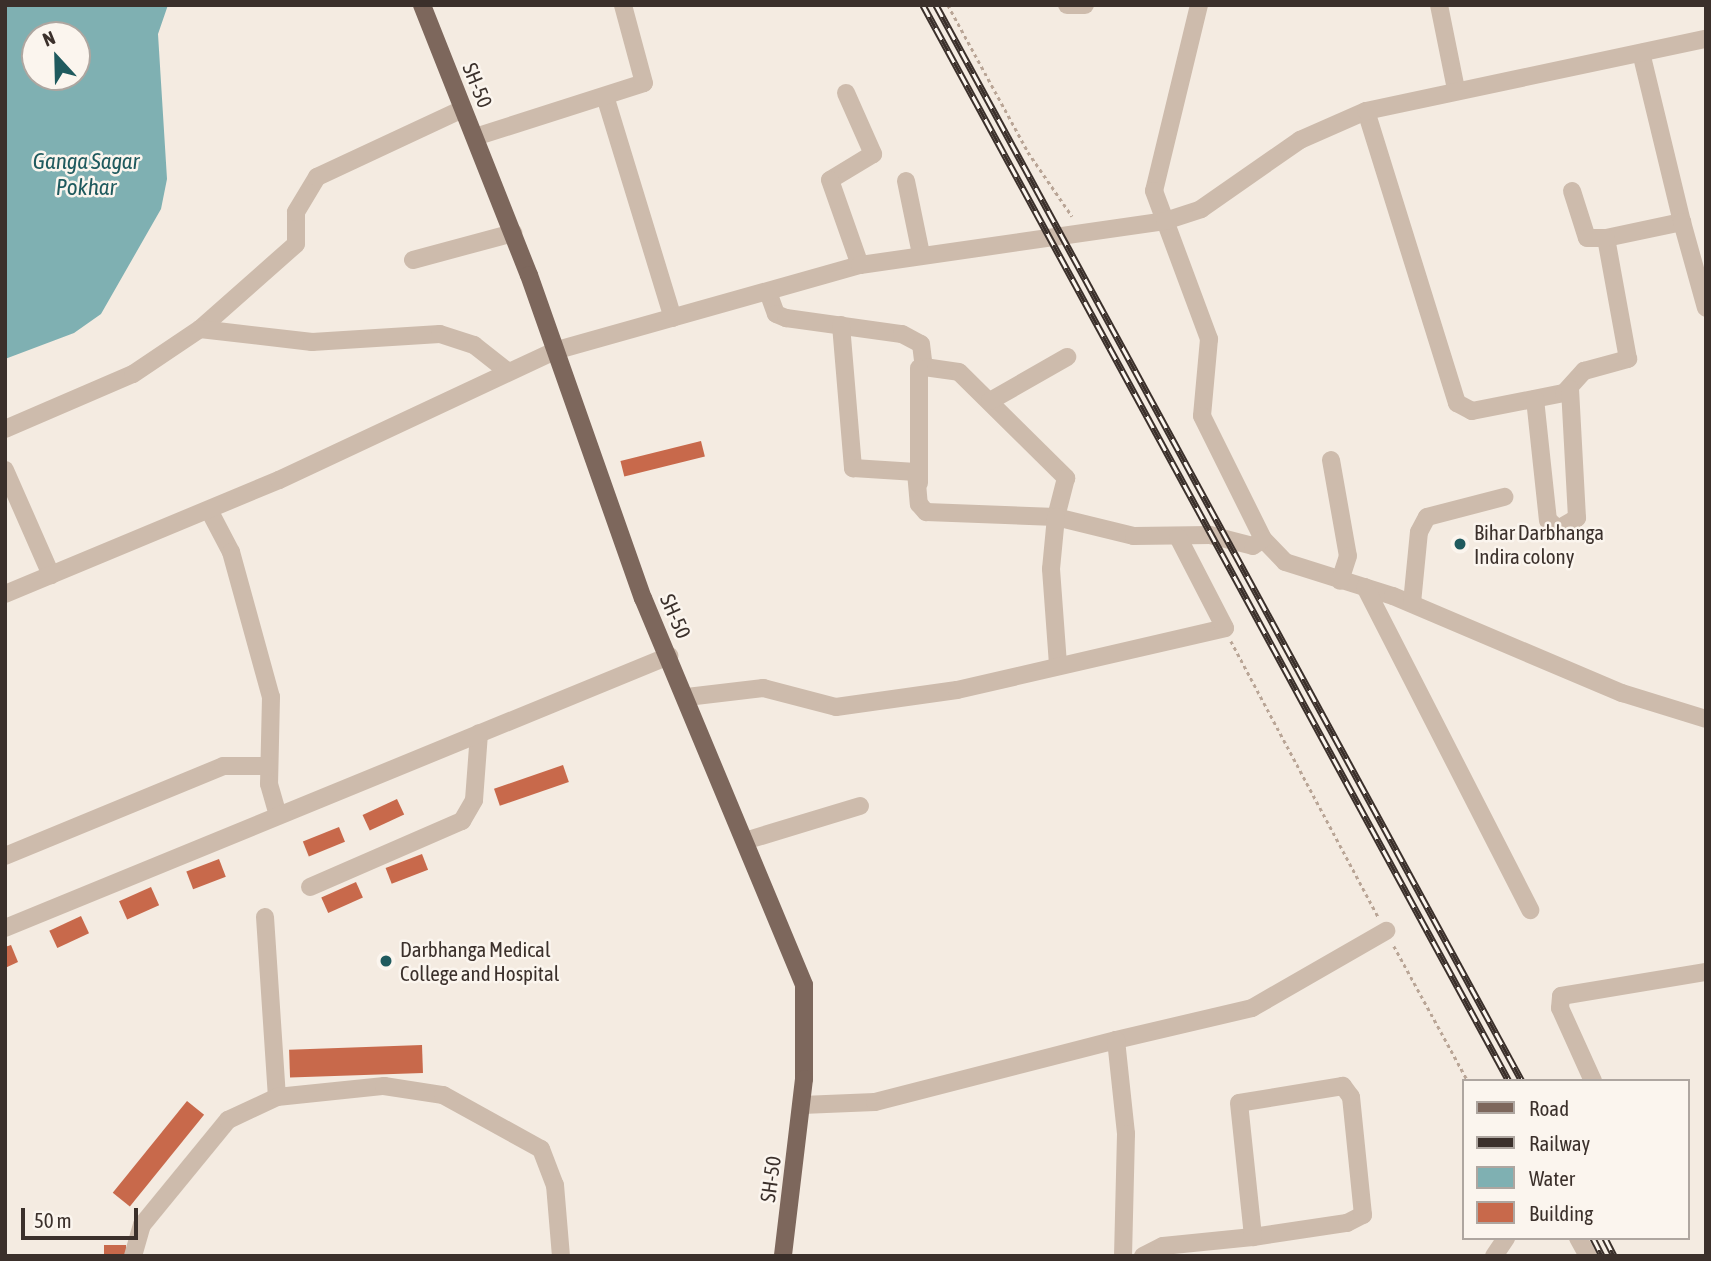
<!DOCTYPE html>
<html>
<head>
<meta charset="utf-8">
<style>
  body { margin:0 }
  #map { position:relative; width:1711px; height:1261px; overflow:hidden; background:#f4ebe1; font-family:"Asap Condensed",sans-serif }
  div>[style] { position:absolute }
  [style*='--x'] { left:calc(var(--x)*1px); top:calc(var(--y)*1px); width:calc(var(--w)*1px); rotate:calc(var(--a)*1deg) }
  .water>* { inset:0; background:#7fb0b2 }
  .building>* { inset:0; background:#c8694b; transform-origin:0 0 }
  .path>* { height:2.5px; margin-top:-1.25px; transform-origin:0; background:repeating-linear-gradient(90deg,#b9a596 0 3.5px,transparent 0 7px) }
  .minor>* { height:18px; margin:-9px; padding:0 9px; transform-origin:9px; border-radius:9px; background:#cdbbac }
  .major>* { height:18px; margin:-9px; padding:0 9px; transform-origin:9px; border-radius:9px; background:#7d675c }
  .rail>* { height:7px; margin-top:-3.5px; transform-origin:0; background:repeating-linear-gradient(90deg,#fbf5ee 0 13px,#3b302b 0 26px); box-sizing:border-box; border-block:2px solid #3b302b }
  .dots>* { width:19px; height:19px; translate:-50% -50%; box-sizing:border-box; border:4px solid #fbf5ee; border-radius:50% }
  span { translate:-50% -50%; white-space:nowrap; text-align:center; line-height:1.15; -webkit-text-stroke:5px #fbf5ee; paint-order:stroke }
  .street-label { font-size:21px; color:#3b302b }
  .poi-label { font-size:21px; color:#3b302b }
  .left { translate:0 -50%; text-align:left }
  .water-label { font-size:23px; color:#1f5a5e; font-style:italic }
  .frame { position:absolute; inset:0; border:7px solid #3b302b; pointer-events:none }
  .legend { position:absolute; left:1462px; top:1079px; width:228px; height:161px; box-sizing:border-box; background:#fbf5ee; border:2px solid #aea6a0; margin:0; padding:9px 12px; list-style:none; font-size:21px; color:#3b302b }
  .legend li { display:flex; align-items:center; gap:14px; height:35px }
  .legend b { width:35px; border:2px solid #aea6a0 }
  .north { position:absolute; left:21px; top:21px; width:70px; height:70px; box-sizing:border-box; background:#fbf5ee; border:2px solid #aea6a0; border-radius:50%; rotate:338deg; font-size:19px; font-weight:700; line-height:28px; text-align:center; color:#3b302b }
  .north::after { content:''; display:block; margin:auto; width:24px; height:32px; background:#1f5a5e; clip-path:polygon(50% 0,100% 100%,50% 72%,0 100%) }
  .scale { position:absolute; left:21px; top:1208px; width:117px; height:32px; box-sizing:border-box; border:4px solid #3b302b; border-top:0; padding-left:9px; font-size:21px; line-height:24px; white-space:nowrap; color:#3b302b; -webkit-text-stroke:5px #fbf5ee; paint-order:stroke }
</style>
</head>
<body>
<div id="map">
  <div class="water">
    <i style="clip-path:polygon(evenodd,5px 5px,168px 5px,158px 34px,167px 179px,161px 209px,101px 314px,74px 333px,5px 359px,5px 5px,35px 35px,77px 35px,77px 77px,35px 77px,35px 35px)"></i>
  </div>
  <div class="building">
    <i style="left:701px;top:441px;width:16px;height:83px;rotate:76deg"></i>
    <i style="left:563px;top:765px;width:18px;height:73px;rotate:71deg"></i>
    <i style="left:397px;top:799px;width:17px;height:38px;rotate:65deg"></i>
    <i style="left:339px;top:827px;width:16px;height:39px;rotate:68deg"></i>
    <i style="left:422px;top:854px;width:17px;height:39px;rotate:69deg"></i>
    <i style="left:219px;top:859px;width:19px;height:35px;rotate:69deg"></i>
    <i style="left:356px;top:882px;width:17px;height:38px;rotate:66deg"></i>
    <i style="left:151px;top:887px;width:20px;height:35px;rotate:66deg"></i>
    <i style="left:81px;top:916px;width:19px;height:35px;rotate:65deg"></i>
    <i style="clip-path:polygon(11px 945px,18px 962px,5px 968px,5px 947px)"></i>
    <i style="left:422px;top:1045px;width:28px;height:133px;rotate:88deg"></i>
    <i style="left:187px;top:1101px;width:22px;height:118px;rotate:39deg"></i>
    <i style="left:126px;top:1245px;width:11px;height:22px;rotate:90deg"></i>
  </div>
  <div class="path">
    <i style="--x:948;--y:5;--w:167;--a:61.4"></i>
    <i style="--x:1028;--y:152;--w:78;--a:55.5"></i>
    <i style="--x:1231;--y:641;--w:312;--a:61.9"></i>
    <i style="--x:1394;--y:946;--w:154;--a:61.3"></i>
  </div>
  <div class="minor">
    <i style="--x:1067;--y:5;--w:18;--a:0"></i>
    <i style="--x:1199;--y:5;--w:191;--a:103.6"></i>
    <i style="--x:1154;--y:191;--w:158;--a:69.6"></i>
    <i style="--x:1209;--y:339;--w:77;--a:95.2"></i>
    <i style="--x:1202;--y:416;--w:137;--a:63.6"></i>
    <i style="--x:1263;--y:539;--w:32;--a:46"></i>
    <i style="--x:1285;--y:562;--w:113;--a:17.5"></i>
    <i style="--x:1393;--y:596;--w:249;--a:23"></i>
    <i style="--x:1622;--y:693;--w:88;--a:17.2"></i>
    <i style="--x:1439;--y:5;--w:86;--a:78.6"></i>
    <i style="--x:846;--y:93;--w:67;--a:66.1"></i>
    <i style="--x:873;--y:154;--w:50;--a:148.8"></i>
    <i style="--x:830;--y:180;--w:90;--a:70.6"></i>
    <i style="--x:605;--y:96;--w:232;--a:73"></i>
    <i style="--x:1366;--y:111;--w:306;--a:72.7"></i>
    <i style="--x:1457;--y:403;--w:17;--a:28"></i>
    <i style="--x:1472;--y:411;--w:94;--a:-11.1"></i>
    <i style="--x:1564;--y:393;--w:30;--a:-48"></i>
    <i style="--x:1584;--y:371;--w:46;--a:-15.3"></i>
    <i style="--x:1628;--y:359;--w:123;--a:-100.3"></i>
    <i style="--x:1606;--y:238;--w:78;--a:-11.9"></i>
    <i style="--x:1682;--y:222;--w:174;--a:-103.6"></i>
    <i style="--x:475;--y:137;--w:177;--a:-17.7"></i>
    <i style="--x:644;--y:83;--w:81;--a:-105.1"></i>
    <i style="--x:906;--y:181;--w:75;--a:78.4"></i>
    <i style="--x:1572;--y:191;--w:49;--a:72.3"></i>
    <i style="--x:1587;--y:238;--w:19;--a:0"></i>
    <i style="--x:1682;--y:222;--w:89;--a:74.4"></i>
    <i style="--x:413;--y:260;--w:104;--a:-15.1"></i>
    <i style="--x:768;--y:292;--w:23;--a:70"></i>
    <i style="--x:776;--y:314;--w:11;--a:22"></i>
    <i style="--x:786;--y:318;--w:117;--a:7.9"></i>
    <i style="--x:902;--y:334;--w:21;--a:28"></i>
    <i style="--x:921;--y:344;--w:23;--a:83"></i>
    <i style="--x:924;--y:367;--w:35;--a:8"></i>
    <i style="--x:959;--y:372;--w:151;--a:44.7"></i>
    <i style="--x:1066;--y:478;--w:40;--a:104.4"></i>
    <i style="--x:1056;--y:517;--w:80;--a:13.7"></i>
    <i style="--x:1134;--y:536;--w:76;--a:-0.8"></i>
    <i style="--x:1210;--y:535;--w:44;--a:14.3"></i>
    <i style="--x:1253;--y:546;--w:12;--a:-35"></i>
    <i style="--x:841;--y:325;--w:144;--a:85.2"></i>
    <i style="--x:853;--y:468;--w:63;--a:3.6"></i>
    <i style="--x:916;--y:472;--w:32;--a:85"></i>
    <i style="--x:919;--y:504;--w:11;--a:49"></i>
    <i style="--x:926;--y:512;--w:130;--a:2.2"></i>
    <i style="--x:1056;--y:517;--w:52;--a:95.5"></i>
    <i style="--x:1051;--y:569;--w:95;--a:85.8"></i>
    <i style="--x:200;--y:329;--w:128;--a:-41.5"></i>
    <i style="--x:296;--y:244;--w:32;--a:-90"></i>
    <i style="--x:296;--y:212;--w:41;--a:-59"></i>
    <i style="--x:317;--y:177;--w:161;--a:-25"></i>
    <i style="--x:919;--y:368;--w:115;--a:90"></i>
    <i style="--x:1535;--y:399;--w:122;--a:83.9"></i>
    <i style="--x:1548;--y:520;--w:13;--a:42"></i>
    <i style="--x:1558;--y:529;--w:22;--a:-30"></i>
    <i style="--x:1577;--y:518;--w:129;--a:-93.1"></i>
    <i style="--x:990;--y:401;--w:89;--a:-29.7"></i>
    <i style="--x:5;--y:429;--w:139;--a:-23.3"></i>
    <i style="--x:133;--y:374;--w:81;--a:-33.9"></i>
    <i style="--x:200;--y:329;--w:113;--a:6.6"></i>
    <i style="--x:312;--y:342;--w:128;--a:-3.6"></i>
    <i style="--x:440;--y:334;--w:36;--a:18"></i>
    <i style="--x:474;--y:345;--w:42;--a:38.2"></i>
    <i style="--x:1331;--y:460;--w:97;--a:80"></i>
    <i style="--x:1348;--y:556;--w:26;--a:108"></i>
    <i style="--x:5;--y:470;--w:115;--a:66.3"></i>
    <i style="--x:209;--y:510;--w:47;--a:62.4"></i>
    <i style="--x:231;--y:552;--w:150;--a:74.6"></i>
    <i style="--x:271;--y:697;--w:87;--a:91.3"></i>
    <i style="--x:269;--y:784;--w:32;--a:74"></i>
    <i style="--x:1365;--y:587;--w:363;--a:62.9"></i>
    <i style="--x:5;--y:594;--w:297;--a:-22.6"></i>
    <i style="--x:279;--y:480;--w:304;--a:-25.1"></i>
    <i style="--x:554;--y:351;--w:318;--a:-15.7"></i>
    <i style="--x:860;--y:265;--w:308;--a:-8.2"></i>
    <i style="--x:1165;--y:221;--w:38;--a:-18"></i>
    <i style="--x:1201;--y:209;--w:121;--a:-34.9"></i>
    <i style="--x:1300;--y:140;--w:72;--a:-23.7"></i>
    <i style="--x:1366;--y:111;--w:348;--a:-12"></i>
    <i style="--x:1412;--y:603;--w:71;--a:-84.4"></i>
    <i style="--x:1419;--y:532;--w:17;--a:-62"></i>
    <i style="--x:1427;--y:517;--w:80;--a:-14.6"></i>
    <i style="--x:687;--y:697;--w:77;--a:-6.8"></i>
    <i style="--x:763;--y:688;--w:75;--a:14.6"></i>
    <i style="--x:836;--y:707;--w:122;--a:-8"></i>
    <i style="--x:957;--y:690;--w:275;--a:-13"></i>
    <i style="--x:1225;--y:628;--w:102;--a:-117.3"></i>
    <i style="--x:748;--y:840;--w:117;--a:-16.9"></i>
    <i style="--x:5;--y:856;--w:236;--a:-22.4"></i>
    <i style="--x:223;--y:766;--w:45;--a:0"></i>
    <i style="--x:310;--y:887;--w:166;--a:-23.5"></i>
    <i style="--x:462;--y:821;--w:24;--a:-60"></i>
    <i style="--x:474;--y:800;--w:67;--a:-85.7"></i>
    <i style="--x:265;--y:917;--w:180;--a:86.2"></i>
    <i style="--x:5;--y:928;--w:718;--a:-22.28"></i>
    <i style="--x:1116;--y:1040;--w:140;--a:-13.2"></i>
    <i style="--x:1252;--y:1008;--w:155;--a:-29.9"></i>
    <i style="--x:1593;--y:1081;--w:80;--a:-114.3"></i>
    <i style="--x:1560;--y:1008;--w:12;--a:-85"></i>
    <i style="--x:1561;--y:996;--w:147;--a:-9.4"></i>
    <i style="--x:802;--y:1105;--w:73;--a:-2.4"></i>
    <i style="--x:875;--y:1102;--w:249;--a:-14.4"></i>
    <i style="--x:1116;--y:1040;--w:95;--a:83.9"></i>
    <i style="--x:1126;--y:1134;--w:122;--a:91.4"></i>
    <i style="--x:1578;--y:1238;--w:21;--a:61"></i>
    <i style="--x:133;--y:1256;--w:32;--a:-74"></i>
    <i style="--x:142;--y:1225;--w:136;--a:-50.7"></i>
    <i style="--x:228;--y:1120;--w:54;--a:-25.1"></i>
    <i style="--x:277;--y:1097;--w:108;--a:-5.9"></i>
    <i style="--x:384;--y:1086;--w:60;--a:8.7"></i>
    <i style="--x:443;--y:1095;--w:112;--a:28.9"></i>
    <i style="--x:541;--y:1149;--w:39;--a:69"></i>
    <i style="--x:555;--y:1185;--w:71;--a:85.2"></i>
    <i style="--x:1143;--y:1256;--w:22;--a:-27"></i>
    <i style="--x:1163;--y:1246;--w:90;--a:-5.7"></i>
    <i style="--x:1253;--y:1237;--w:95;--a:-8.5"></i>
    <i style="--x:1347;--y:1223;--w:18;--a:-27"></i>
    <i style="--x:1363;--y:1215;--w:119;--a:-95.8"></i>
    <i style="--x:1351;--y:1097;--w:14;--a:-126"></i>
    <i style="--x:1343;--y:1086;--w:105;--a:170.7"></i>
    <i style="--x:1239;--y:1103;--w:135;--a:84"></i>
    <i style="--x:1494;--y:1256;--w:22;--a:-56"></i>
  </div>
  <div class="major">
    <i style="--x:422;--y:5;--w:290;--a:68.4"></i>
    <i style="--x:529;--y:275;--w:343;--a:70.6"></i>
    <i style="--x:643;--y:598;--w:419;--a:67.4"></i>
    <i style="--x:804;--y:985;--w:94;--a:90"></i>
    <i style="--x:804;--y:1079;--w:178;--a:96.8"></i>
  </div>
  <div class="rail">
    <i style="--x:923;--y:5;--w:1225;--a:61.43"></i>
    <i style="--x:936;--y:5;--w:1225;--a:61.43"></i>
    <i style="--x:1593;--y:1238;--w:20;--a:63"></i>
    <i style="--x:1605;--y:1238;--w:20;--a:63"></i>
  </div>
  <div class="dots">
    <i style="left:1460px;top:544px;background:#1f5a5e"></i>
    <i style="left:386px;top:961px;background:#1f5a5e"></i>
  </div>
  <div class="street-label">
    <span style="left:478px;top:85px;rotate:68deg">SH-50</span>
    <span style="left:676px;top:616px;rotate:66deg">SH-50</span>
    <span style="left:770px;top:1179px;rotate:-82deg">SH-50</span>
  </div>
  <div class="poi-label">
    <span class="left" style="left:1474px;top:544px">Bihar Darbhanga<br>Indira colony</span>
    <span class="left" style="left:400px;top:961px">Darbhanga Medical<br>College and Hospital</span>
  </div>
  <div class="water-label">
    <span style="left:86px;top:174px">Ganga Sagar<br>Pokhar</span>
  </div>
  <div class="frame"></div>
  <ul class="legend">
  <li><b style="height:9px;background:#7d675c"></b>Road</li>
  <li><b style="height:9px;background:#3b302b"></b>Railway</li>
  <li><b style="height:19px;background:#7fb0b2"></b>Water</li>
  <li><b style="height:19px;background:#c8694b"></b>Building</li>
  </ul>
  <div class="north">N</div>
  <div class="scale">50 m</div>
</div>
</body>
</html>
